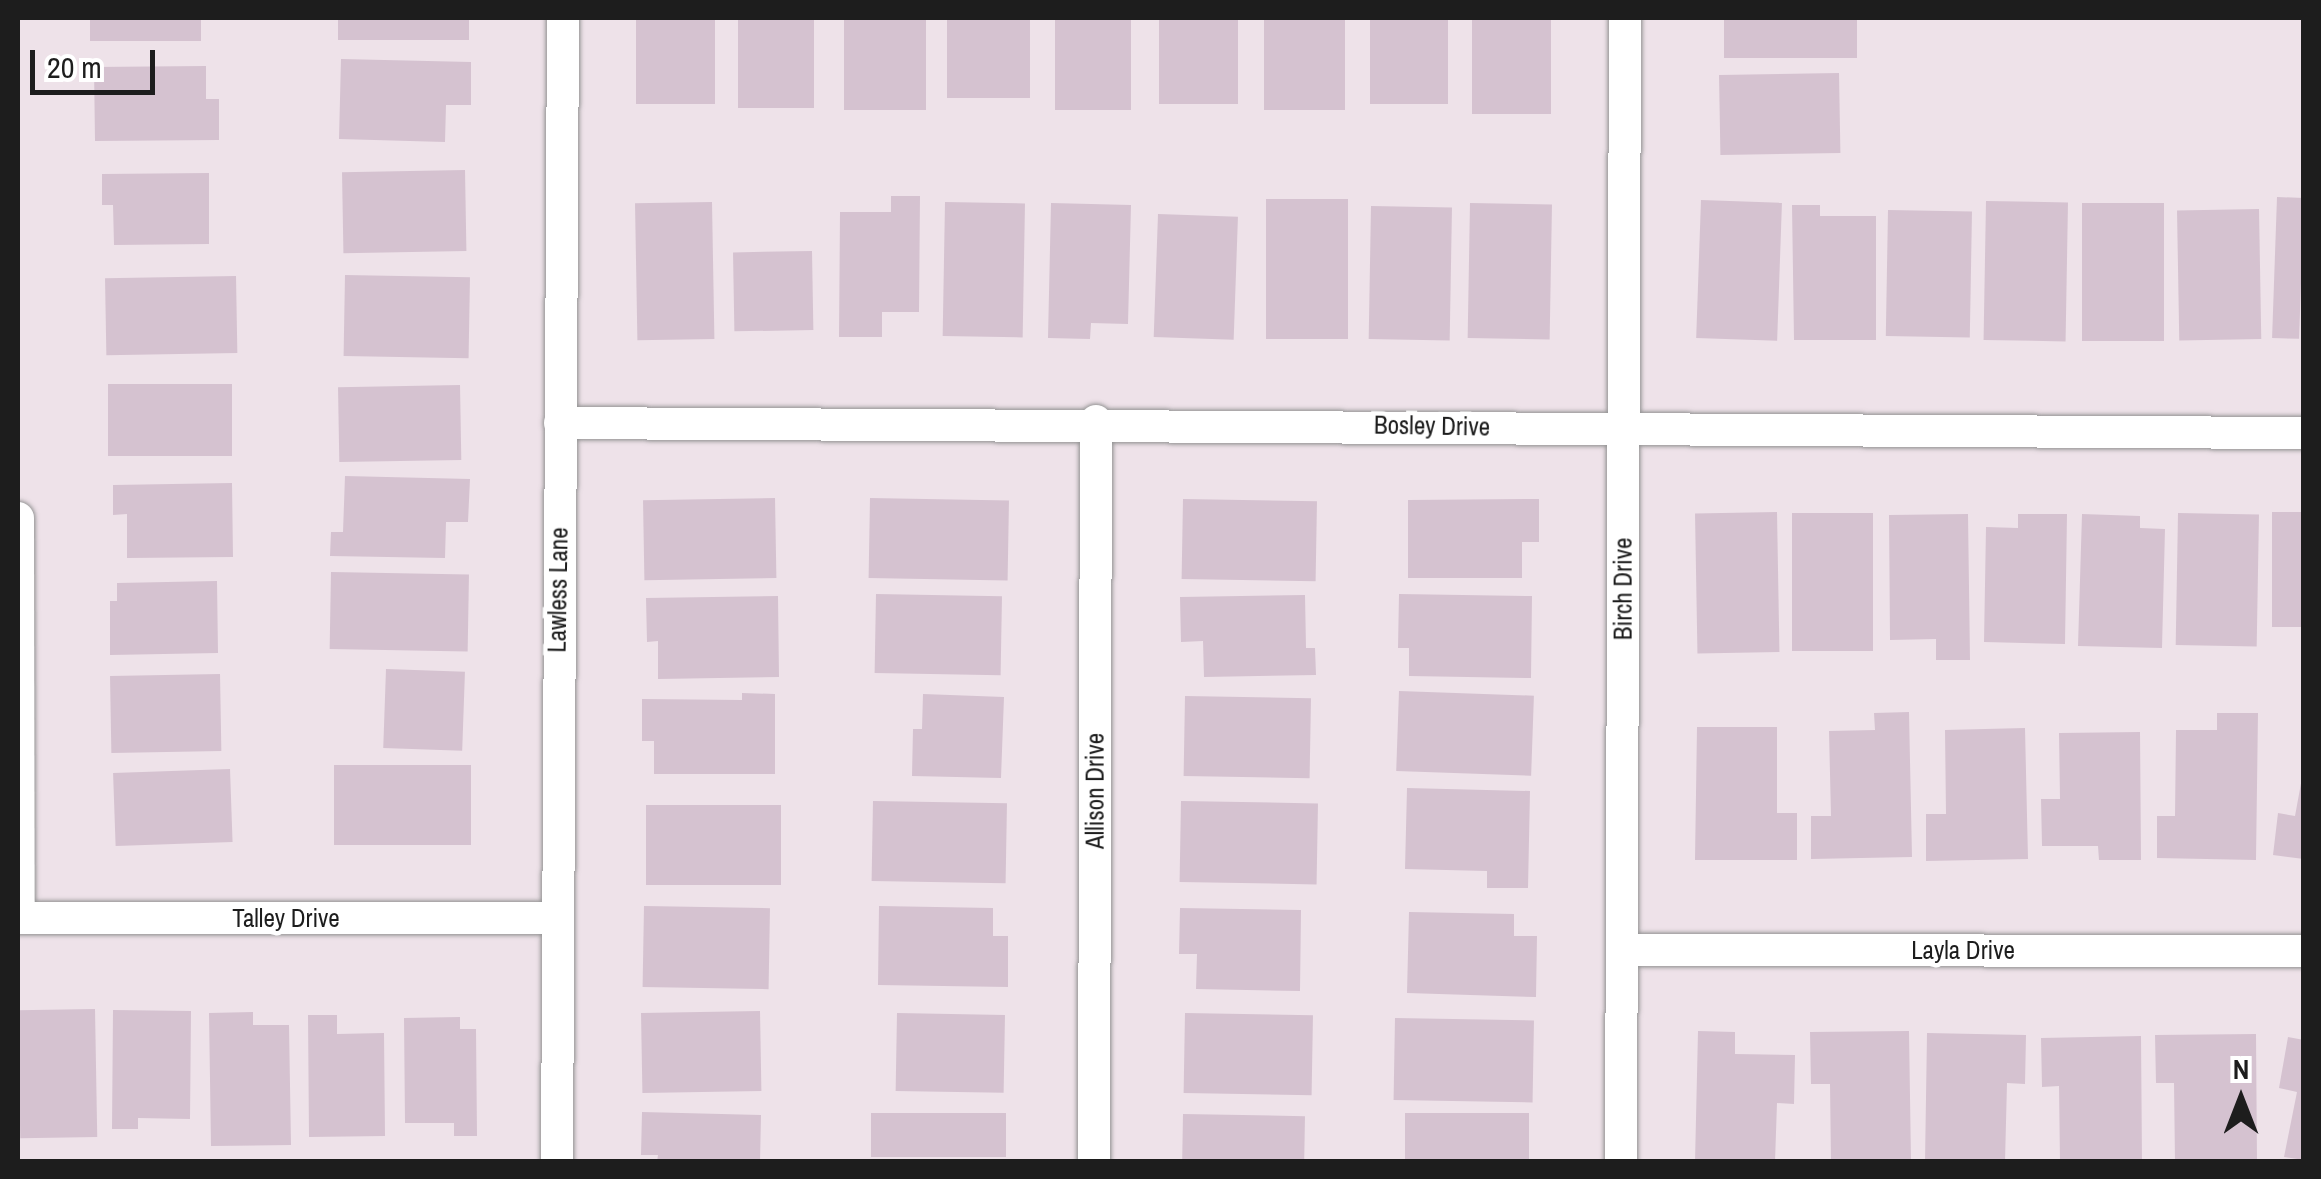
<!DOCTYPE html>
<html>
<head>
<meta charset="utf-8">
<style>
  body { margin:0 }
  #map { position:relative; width:2321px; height:1179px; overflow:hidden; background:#eee2e9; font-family:"Archivo Narrow",sans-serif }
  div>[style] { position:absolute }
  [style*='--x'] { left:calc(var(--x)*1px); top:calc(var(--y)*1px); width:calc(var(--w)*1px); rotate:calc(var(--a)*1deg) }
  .building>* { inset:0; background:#d5c2d0; transform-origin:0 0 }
  .roads { filter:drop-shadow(0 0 2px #949494) drop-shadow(0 0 2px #949494) }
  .minor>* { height:32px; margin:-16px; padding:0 16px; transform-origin:16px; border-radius:16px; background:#fff }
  span { translate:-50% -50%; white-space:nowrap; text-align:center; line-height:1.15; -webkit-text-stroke:9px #fff; paint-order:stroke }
  .street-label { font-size:25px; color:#1d1d1d }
  .frame { position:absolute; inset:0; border:20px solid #1d1d1d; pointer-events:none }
  .north { position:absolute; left:2191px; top:1049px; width:100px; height:100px; -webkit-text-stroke:8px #fff; paint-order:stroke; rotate:0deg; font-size:28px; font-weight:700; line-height:40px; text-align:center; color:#1d1d1d }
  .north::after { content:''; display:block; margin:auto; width:35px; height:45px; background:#1d1d1d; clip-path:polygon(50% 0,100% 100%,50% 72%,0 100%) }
  .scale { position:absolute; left:30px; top:50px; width:125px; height:45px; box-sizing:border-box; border:5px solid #1d1d1d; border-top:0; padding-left:12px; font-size:30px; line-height:35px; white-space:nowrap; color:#1d1d1d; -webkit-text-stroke:8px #fff; paint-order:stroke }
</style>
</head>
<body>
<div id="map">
  <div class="building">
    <i style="left:90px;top:18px;width:111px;height:23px"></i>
    <i style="left:338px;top:18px;width:131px;height:22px"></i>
    <i style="left:636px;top:18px;width:79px;height:86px"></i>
    <i style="left:738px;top:18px;width:76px;height:90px"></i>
    <i style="left:844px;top:18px;width:82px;height:92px"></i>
    <i style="left:947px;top:18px;width:83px;height:80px"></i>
    <i style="left:1055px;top:18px;width:76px;height:92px"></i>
    <i style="left:1159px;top:18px;width:79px;height:86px"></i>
    <i style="left:1264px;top:18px;width:81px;height:92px"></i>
    <i style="left:1370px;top:18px;width:78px;height:86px"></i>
    <i style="left:1472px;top:18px;width:79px;height:96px"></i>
    <i style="left:1724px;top:18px;width:133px;height:40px"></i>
    <i style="clip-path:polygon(341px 59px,471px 62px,471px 105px,446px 105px,445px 142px,339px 139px)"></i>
    <i style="clip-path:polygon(206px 66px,206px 99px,219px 99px,219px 140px,95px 141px,94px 67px)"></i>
    <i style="left:1839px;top:73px;width:80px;height:120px;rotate:89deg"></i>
    <i style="left:465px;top:170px;width:81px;height:123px;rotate:89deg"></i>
    <i style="clip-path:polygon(209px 173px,209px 244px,114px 245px,113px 205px,102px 205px,102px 174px)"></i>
    <i style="clip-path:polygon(891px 196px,920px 196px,919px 312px,882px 312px,882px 337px,839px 337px,840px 212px,891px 212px)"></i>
    <i style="left:2277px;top:197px;width:27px;height:141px;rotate:2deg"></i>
    <i style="left:1266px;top:199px;width:82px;height:140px"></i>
    <i style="left:1701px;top:200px;width:81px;height:138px;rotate:2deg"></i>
    <i style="left:1986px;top:201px;width:82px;height:139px;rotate:1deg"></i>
    <i style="left:712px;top:202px;width:137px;height:77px;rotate:89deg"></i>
    <i style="left:945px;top:202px;width:80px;height:134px;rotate:1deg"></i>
    <i style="clip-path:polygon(1051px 203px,1131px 205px,1128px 324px,1091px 323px,1090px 339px,1048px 338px)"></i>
    <i style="left:1470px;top:203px;width:82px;height:135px;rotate:1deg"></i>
    <i style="left:2082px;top:203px;width:82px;height:138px"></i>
    <i style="clip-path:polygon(1792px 205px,1820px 205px,1820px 216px,1876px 216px,1876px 340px,1794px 340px)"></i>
    <i style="left:1371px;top:206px;width:81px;height:133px;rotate:1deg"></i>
    <i style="left:2259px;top:209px;width:130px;height:82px;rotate:89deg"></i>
    <i style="left:1888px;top:210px;width:84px;height:126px;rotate:1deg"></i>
    <i style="left:1158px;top:214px;width:80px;height:123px;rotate:2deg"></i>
    <i style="left:812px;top:251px;width:79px;height:79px;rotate:89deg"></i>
    <i style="left:345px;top:275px;width:125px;height:81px;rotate:1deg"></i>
    <i style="left:236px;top:276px;width:77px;height:131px;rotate:89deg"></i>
    <i style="left:232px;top:384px;width:72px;height:124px;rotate:90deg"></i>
    <i style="left:460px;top:385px;width:75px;height:122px;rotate:89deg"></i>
    <i style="clip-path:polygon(345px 476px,470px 479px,468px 522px,446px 522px,445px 558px,330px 556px,331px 532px,343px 532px)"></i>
    <i style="clip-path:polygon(232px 483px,233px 557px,127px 558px,127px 514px,113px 515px,113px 485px)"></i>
    <i style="left:775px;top:498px;width:80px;height:132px;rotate:89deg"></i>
    <i style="left:870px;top:498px;width:139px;height:80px;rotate:1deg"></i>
    <i style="left:1183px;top:499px;width:134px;height:80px;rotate:1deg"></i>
    <i style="clip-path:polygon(1539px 499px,1539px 542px,1522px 542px,1522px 578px,1408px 578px,1408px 500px)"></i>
    <i style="left:1777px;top:512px;width:140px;height:82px;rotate:89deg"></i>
    <i style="left:2304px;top:512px;width:115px;height:32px;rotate:90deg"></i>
    <i style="left:1873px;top:513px;width:138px;height:81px;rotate:90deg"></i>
    <i style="left:2178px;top:513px;width:81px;height:132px;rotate:1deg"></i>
    <i style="clip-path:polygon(1968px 514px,1970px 660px,1936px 660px,1936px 639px,1890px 640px,1889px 515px)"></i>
    <i style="clip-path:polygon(2018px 514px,2067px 514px,2065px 644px,1984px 642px,1986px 527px,2018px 528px)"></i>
    <i style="clip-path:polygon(2082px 514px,2140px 516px,2140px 528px,2165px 529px,2162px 648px,2078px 646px)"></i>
    <i style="left:331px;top:572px;width:138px;height:77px;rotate:1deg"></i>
    <i style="clip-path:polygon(217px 581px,218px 653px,110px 655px,110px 601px,117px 601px,117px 583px)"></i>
    <i style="left:876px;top:594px;width:126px;height:79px;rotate:1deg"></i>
    <i style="clip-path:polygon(1399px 594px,1532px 596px,1531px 678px,1409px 676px,1409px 648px,1398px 648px)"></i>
    <i style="clip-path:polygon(1305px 595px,1306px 648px,1315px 648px,1316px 675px,1204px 677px,1203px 641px,1181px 642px,1180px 597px)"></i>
    <i style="clip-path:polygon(778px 596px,779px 677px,658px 679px,658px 641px,647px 642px,646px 598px)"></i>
    <i style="left:386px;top:669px;width:79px;height:79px;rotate:2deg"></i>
    <i style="left:220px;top:674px;width:77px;height:110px;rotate:89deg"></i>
    <i style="left:1399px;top:691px;width:135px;height:80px;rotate:2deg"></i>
    <i style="clip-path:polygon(742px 693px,775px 694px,775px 774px,654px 774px,654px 741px,642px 741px,642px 699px,742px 700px)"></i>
    <i style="clip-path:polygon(923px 694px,1004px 697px,1001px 778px,912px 776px,913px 729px,922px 729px)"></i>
    <i style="left:1185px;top:696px;width:126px;height:80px;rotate:1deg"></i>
    <i style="clip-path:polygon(1909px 712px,1912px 857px,1811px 859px,1811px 816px,1831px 816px,1829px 731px,1875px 730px,1874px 713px)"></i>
    <i style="clip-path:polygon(2217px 713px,2258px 713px,2256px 860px,2157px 858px,2157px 816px,2175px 816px,2176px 730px,2217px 730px)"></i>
    <i style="clip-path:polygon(1697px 727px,1777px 727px,1777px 813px,1797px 813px,1797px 860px,1695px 860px)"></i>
    <i style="clip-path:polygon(2025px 728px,2028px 859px,1926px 861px,1926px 814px,1946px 814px,1945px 730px)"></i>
    <i style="clip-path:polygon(2140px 732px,2141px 860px,2099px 860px,2098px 846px,2042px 846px,2041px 799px,2060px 799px,2059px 733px)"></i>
    <i style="left:334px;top:765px;width:137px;height:80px"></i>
    <i style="clip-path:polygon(2304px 767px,2304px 859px,2273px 855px,2278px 813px,2295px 816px)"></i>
    <i style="left:230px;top:769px;width:73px;height:117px;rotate:88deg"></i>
    <i style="clip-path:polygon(1407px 788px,1530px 791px,1528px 888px,1487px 888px,1487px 871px,1405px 869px)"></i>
    <i style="left:873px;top:801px;width:134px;height:80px;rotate:1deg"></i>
    <i style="left:1181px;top:801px;width:137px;height:81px;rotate:1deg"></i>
    <i style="left:646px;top:805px;width:135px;height:80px"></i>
    <i style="left:644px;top:906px;width:126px;height:81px;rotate:1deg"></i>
    <i style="clip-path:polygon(879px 906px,993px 908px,993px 936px,1008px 936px,1008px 987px,878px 985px)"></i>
    <i style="clip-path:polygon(1180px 908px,1301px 910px,1300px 991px,1196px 989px,1197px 954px,1179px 954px)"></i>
    <i style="clip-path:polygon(1409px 912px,1514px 914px,1514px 936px,1537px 936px,1536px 997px,1407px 993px)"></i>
    <i style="left:95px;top:1009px;width:128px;height:77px;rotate:89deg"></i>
    <i style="clip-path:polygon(113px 1010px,191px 1011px,190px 1119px,138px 1118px,138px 1129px,112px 1129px)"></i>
    <i style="left:760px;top:1011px;width:80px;height:119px;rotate:89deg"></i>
    <i style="clip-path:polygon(253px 1012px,253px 1025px,289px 1025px,291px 1145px,211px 1146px,209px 1013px)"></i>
    <i style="left:897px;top:1013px;width:108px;height:78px;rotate:1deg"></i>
    <i style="left:1185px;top:1013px;width:128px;height:80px;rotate:1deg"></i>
    <i style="clip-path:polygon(308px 1015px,337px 1015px,337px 1034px,384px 1033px,385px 1136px,309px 1137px)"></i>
    <i style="clip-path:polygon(460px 1017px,460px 1029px,476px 1029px,477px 1136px,454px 1136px,454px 1123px,405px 1123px,404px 1018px)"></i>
    <i style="left:1395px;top:1018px;width:139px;height:82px;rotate:1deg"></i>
    <i style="clip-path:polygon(1698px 1031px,1735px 1032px,1735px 1054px,1795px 1055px,1794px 1104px,1777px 1103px,1775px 1162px,1695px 1162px)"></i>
    <i style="clip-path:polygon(1909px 1031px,1911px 1162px,1831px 1162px,1830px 1084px,1811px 1084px,1810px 1032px)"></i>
    <i style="clip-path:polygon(1927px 1033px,2026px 1035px,2025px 1084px,2007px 1083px,2005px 1162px,1925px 1162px)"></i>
    <i style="clip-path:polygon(2256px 1034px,2257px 1162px,2175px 1162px,2174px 1083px,2156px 1083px,2155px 1035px)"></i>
    <i style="clip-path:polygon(2141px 1036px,2142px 1162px,2060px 1162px,2059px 1086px,2042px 1087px,2041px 1038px)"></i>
    <i style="clip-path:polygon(2288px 1037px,2304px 1040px,2304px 1160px,2284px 1157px,2297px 1092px,2279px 1088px)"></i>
    <i style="clip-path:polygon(642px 1112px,761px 1115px,760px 1162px,657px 1162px,658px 1155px,641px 1155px)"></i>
    <i style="left:1006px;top:1113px;width:44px;height:135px;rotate:90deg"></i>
    <i style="left:1529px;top:1113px;width:49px;height:124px;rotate:90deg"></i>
    <i style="left:1183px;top:1114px;width:122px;height:48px;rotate:1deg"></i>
  </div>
  <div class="roads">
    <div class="minor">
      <i style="--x:560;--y:423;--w:1744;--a:0.33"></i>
      <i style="--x:18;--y:518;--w:400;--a:89.9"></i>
      <i style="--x:18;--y:918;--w:536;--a:0"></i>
      <i style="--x:1622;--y:950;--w:682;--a:0.08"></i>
      <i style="--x:557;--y:1162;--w:1144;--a:-89.7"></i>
      <i style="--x:1094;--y:1162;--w:741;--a:-89.85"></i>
      <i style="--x:1621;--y:1162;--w:1144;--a:-89.8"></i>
    </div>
  </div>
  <div class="street-label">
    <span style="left:1432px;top:426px;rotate:1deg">Bosley Drive</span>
    <span style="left:1623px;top:589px;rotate:-90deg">Birch Drive</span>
    <span style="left:558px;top:590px;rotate:-89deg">Lawless Lane</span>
    <span style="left:1095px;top:791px;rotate:-90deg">Allison Drive</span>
    <span style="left:286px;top:918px">Talley Drive</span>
    <span style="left:1963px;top:950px">Layla Drive</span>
  </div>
  <div class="frame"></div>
  <div class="north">N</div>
  <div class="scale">20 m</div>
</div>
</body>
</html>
